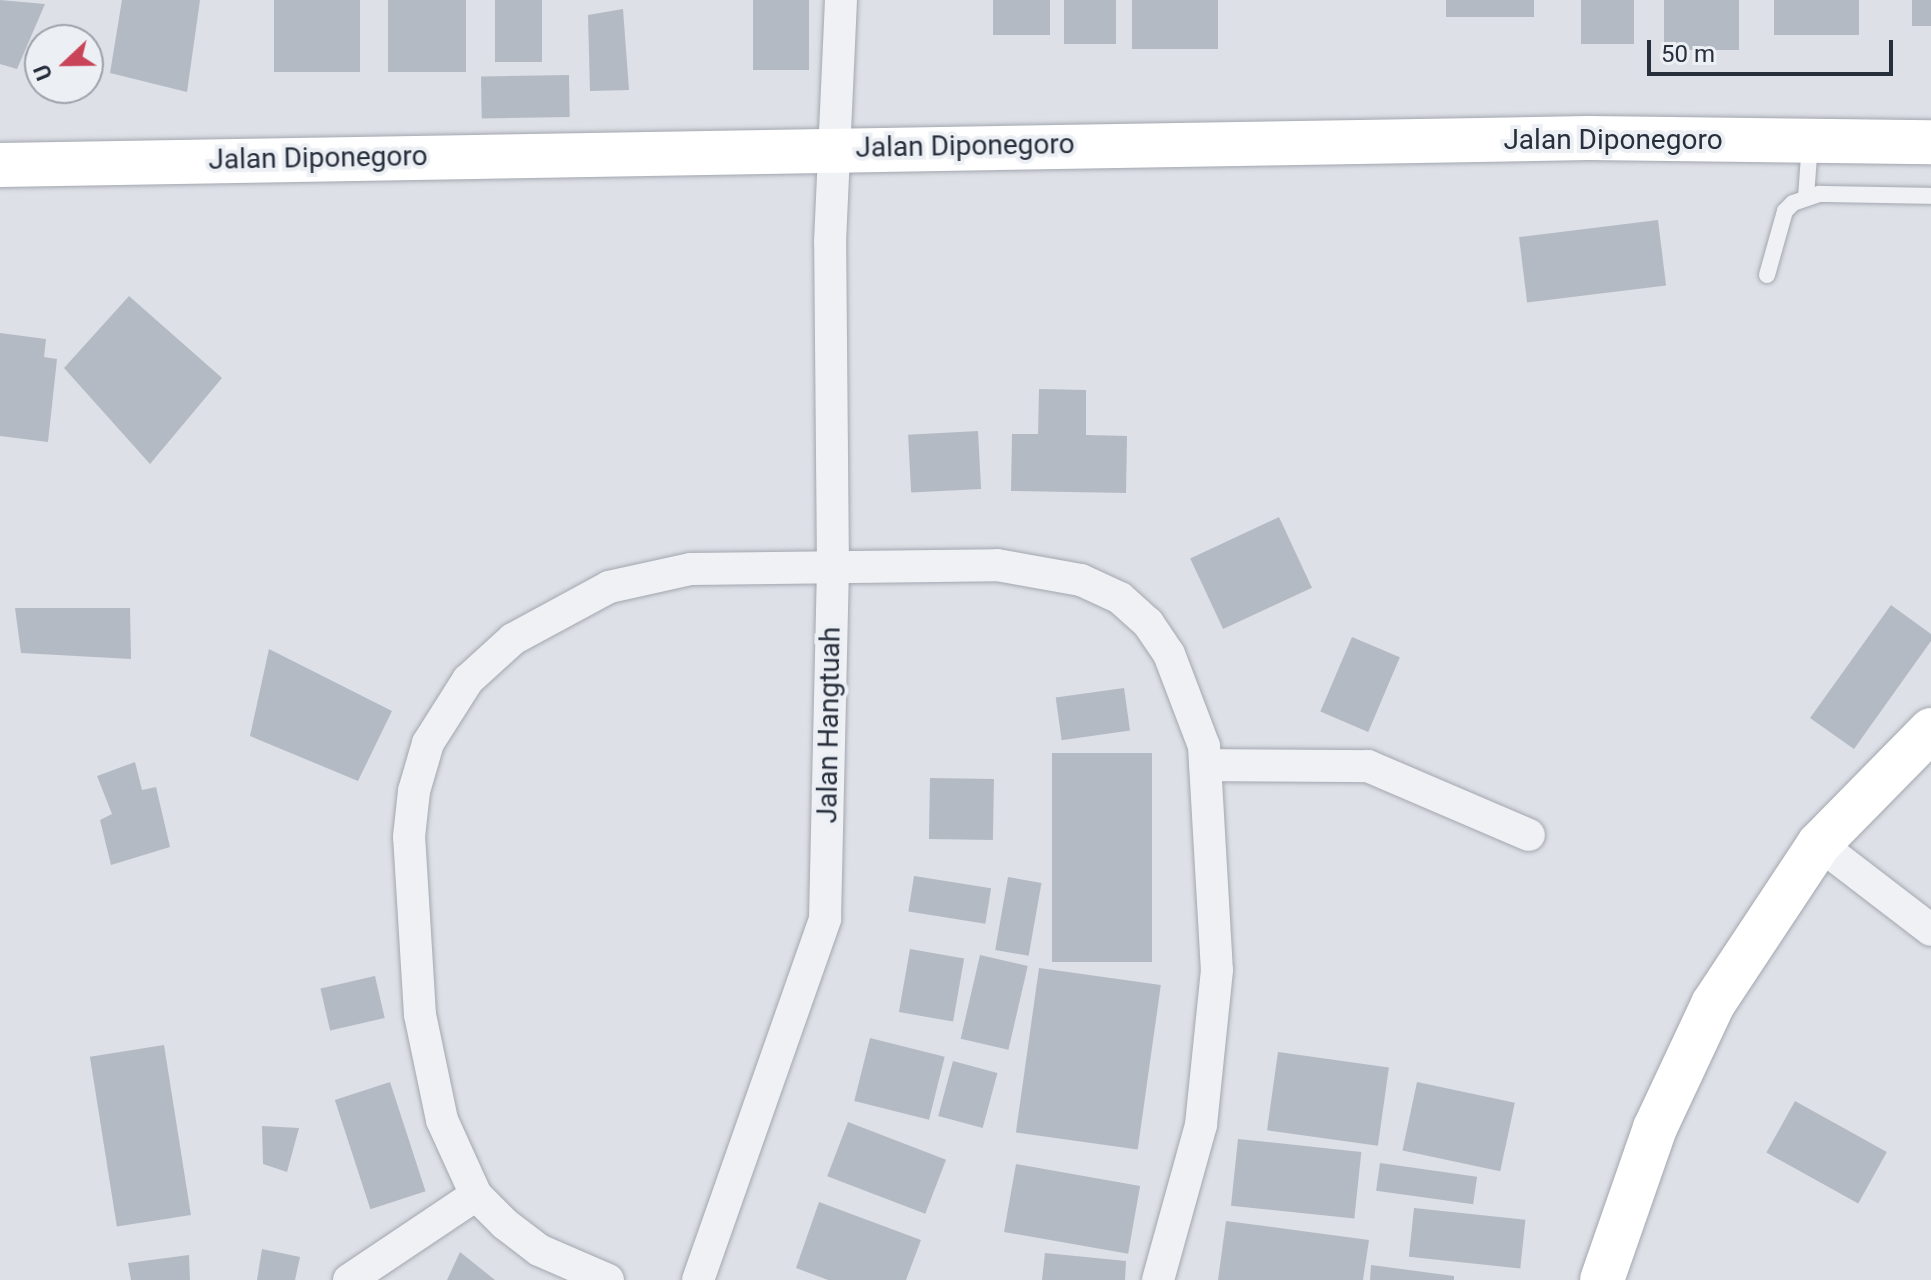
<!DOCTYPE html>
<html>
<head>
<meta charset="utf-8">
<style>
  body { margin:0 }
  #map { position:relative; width:1931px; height:1280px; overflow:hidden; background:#dde0e6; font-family:Roboto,sans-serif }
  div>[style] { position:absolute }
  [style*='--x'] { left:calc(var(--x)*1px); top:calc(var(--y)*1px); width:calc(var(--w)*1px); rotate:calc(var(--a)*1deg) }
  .building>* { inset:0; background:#b4bac3; transform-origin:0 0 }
  .roads { filter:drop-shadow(0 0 2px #a3a7b0) drop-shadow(0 0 2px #a3a7b0) }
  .lane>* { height:16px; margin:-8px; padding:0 8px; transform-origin:8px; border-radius:8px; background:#eff1f5 }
  .street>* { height:32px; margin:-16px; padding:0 16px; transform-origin:16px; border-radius:16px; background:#eff1f5 }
  .secondary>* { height:44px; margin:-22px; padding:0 22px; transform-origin:22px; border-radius:22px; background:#fff }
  span { translate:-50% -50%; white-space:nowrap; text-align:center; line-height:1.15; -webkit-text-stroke:8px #eceff4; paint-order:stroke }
  .street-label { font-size:28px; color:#272f3c }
  .north { position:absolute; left:24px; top:24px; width:80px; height:80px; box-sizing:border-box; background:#eceff4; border:2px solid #9da2aa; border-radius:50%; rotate:248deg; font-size:22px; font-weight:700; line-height:32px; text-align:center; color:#272f3c }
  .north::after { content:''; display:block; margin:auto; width:28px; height:36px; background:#c94458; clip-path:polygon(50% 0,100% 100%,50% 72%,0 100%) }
  .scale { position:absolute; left:1647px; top:40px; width:246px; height:36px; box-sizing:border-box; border:4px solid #272f3c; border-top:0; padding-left:10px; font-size:24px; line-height:28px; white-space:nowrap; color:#272f3c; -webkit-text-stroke:6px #eceff4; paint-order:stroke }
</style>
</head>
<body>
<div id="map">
  <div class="building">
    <i style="clip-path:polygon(0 0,45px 4px,17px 69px,0 64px)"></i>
    <i style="clip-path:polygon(122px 0,200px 0,187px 92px,110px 73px)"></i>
    <i style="left:274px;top:0;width:86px;height:72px"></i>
    <i style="left:388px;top:0;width:78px;height:72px"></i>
    <i style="left:495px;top:0;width:47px;height:62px"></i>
    <i style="left:753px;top:0;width:56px;height:70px"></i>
    <i style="left:993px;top:0;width:57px;height:35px"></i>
    <i style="left:1064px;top:0;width:52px;height:44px"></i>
    <i style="left:1132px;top:0;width:86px;height:49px"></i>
    <i style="left:1446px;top:0;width:88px;height:17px"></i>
    <i style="left:1581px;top:0;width:53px;height:44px"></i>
    <i style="left:1664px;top:0;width:75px;height:50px"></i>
    <i style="left:1774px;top:0;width:85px;height:35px"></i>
    <i style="left:1912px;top:0;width:19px;height:26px"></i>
    <i style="clip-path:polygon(623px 9px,629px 90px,590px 91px,588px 15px)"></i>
    <i style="left:569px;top:75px;width:42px;height:88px;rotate:89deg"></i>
    <i style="left:1658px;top:220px;width:66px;height:140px;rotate:83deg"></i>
    <i style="clip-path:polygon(129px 296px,222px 378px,150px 464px,64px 368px)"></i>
    <i style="clip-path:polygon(0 333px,46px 339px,44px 357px,57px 359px,48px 442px,0 436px)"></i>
    <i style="clip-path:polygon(1039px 389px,1086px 390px,1086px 435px,1127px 436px,1126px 493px,1011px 491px,1012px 434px,1038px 434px)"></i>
    <i style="left:978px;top:431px;width:58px;height:70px;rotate:87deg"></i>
    <i style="left:1279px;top:517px;width:78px;height:98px;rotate:65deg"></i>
    <i style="clip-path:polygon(1891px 605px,1931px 634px,1931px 641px,1854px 749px,1810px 718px)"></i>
    <i style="clip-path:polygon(15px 608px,130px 608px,131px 659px,21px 653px)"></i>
    <i style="left:1352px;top:637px;width:52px;height:81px;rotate:23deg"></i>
    <i style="clip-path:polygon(269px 649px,392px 711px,358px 781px,250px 736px)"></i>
    <i style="left:1124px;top:688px;width:43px;height:69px;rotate:82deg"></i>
    <i style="left:1052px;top:753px;width:100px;height:209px"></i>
    <i style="clip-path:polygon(135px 762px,142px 790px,156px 787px,170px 847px,111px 865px,100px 820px,112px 814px,97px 776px)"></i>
    <i style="left:930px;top:778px;width:64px;height:61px;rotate:1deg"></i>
    <i style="left:914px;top:876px;width:78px;height:36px;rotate:9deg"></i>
    <i style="left:1008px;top:877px;width:34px;height:74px;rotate:10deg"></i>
    <i style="left:910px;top:949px;width:55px;height:64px;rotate:10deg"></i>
    <i style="left:980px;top:955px;width:49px;height:86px;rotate:13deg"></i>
    <i style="left:1039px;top:968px;width:123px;height:166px;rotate:8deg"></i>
    <i style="left:375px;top:976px;width:43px;height:56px;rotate:77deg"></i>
    <i style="left:870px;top:1038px;width:77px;height:65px;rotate:14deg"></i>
    <i style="left:164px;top:1045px;width:172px;height:75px;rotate:81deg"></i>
    <i style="left:1278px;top:1052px;width:112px;height:79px;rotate:8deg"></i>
    <i style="left:953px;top:1061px;width:46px;height:57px;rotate:15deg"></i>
    <i style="left:390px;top:1082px;width:115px;height:58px;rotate:72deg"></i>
    <i style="left:1417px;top:1082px;width:100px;height:70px;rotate:12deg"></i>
    <i style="left:1795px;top:1101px;width:105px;height:59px;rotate:29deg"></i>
    <i style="left:848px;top:1122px;width:105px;height:58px;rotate:21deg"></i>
    <i style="clip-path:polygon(262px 1126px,299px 1128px,287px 1172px,263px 1164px)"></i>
    <i style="left:1238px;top:1139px;width:124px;height:67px;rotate:6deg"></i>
    <i style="left:1380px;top:1163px;width:98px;height:28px;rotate:8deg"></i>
    <i style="left:1016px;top:1164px;width:126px;height:69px;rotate:10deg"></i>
    <i style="clip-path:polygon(819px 1202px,921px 1240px,906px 1280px,828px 1280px,796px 1268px)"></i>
    <i style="left:1414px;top:1208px;width:112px;height:49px;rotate:6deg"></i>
    <i style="clip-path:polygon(1226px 1221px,1369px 1240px,1363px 1280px,1218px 1280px)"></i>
    <i style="clip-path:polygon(262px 1249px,300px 1257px,295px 1280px,257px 1280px)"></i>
    <i style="clip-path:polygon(460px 1252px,495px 1280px,447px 1280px)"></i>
    <i style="clip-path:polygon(1045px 1253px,1126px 1261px,1125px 1280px,1042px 1280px)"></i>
    <i style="clip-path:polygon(189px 1255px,190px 1280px,131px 1280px,128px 1263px)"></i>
    <i style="clip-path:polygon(1371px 1265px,1454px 1276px,1454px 1280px,1370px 1280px)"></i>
  </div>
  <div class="roads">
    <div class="lane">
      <i style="--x:1806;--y:197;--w:54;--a:-85.8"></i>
      <i style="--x:1767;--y:275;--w:66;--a:-74.3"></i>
      <i style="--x:1785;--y:211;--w:11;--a:-45"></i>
      <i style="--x:1793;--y:203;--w:28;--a:-19"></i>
      <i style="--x:1819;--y:194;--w:112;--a:1"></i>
    </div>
    <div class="street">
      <i style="--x:1205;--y:765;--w:163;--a:0.4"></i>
      <i style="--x:1368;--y:766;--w:175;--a:23.2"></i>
      <i style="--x:1819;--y:844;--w:141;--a:37.5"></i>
      <i style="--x:349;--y:1280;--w:153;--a:-33.8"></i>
      <i style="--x:608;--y:1280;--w:75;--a:-156.5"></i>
      <i style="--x:539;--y:1250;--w:43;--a:-142.6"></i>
      <i style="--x:505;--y:1224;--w:41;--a:-135"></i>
      <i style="--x:476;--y:1195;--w:82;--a:-114.4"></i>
      <i style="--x:442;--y:1120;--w:107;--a:-101.8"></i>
      <i style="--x:420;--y:1015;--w:178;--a:-93.5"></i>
      <i style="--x:409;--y:837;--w:46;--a:-83.8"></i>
      <i style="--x:414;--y:791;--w:50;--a:-73.7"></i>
      <i style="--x:428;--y:743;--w:75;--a:-57.6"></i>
      <i style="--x:468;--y:680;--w:61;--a:-42.3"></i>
      <i style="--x:513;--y:639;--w:109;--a:-28.4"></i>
      <i style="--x:609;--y:587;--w:84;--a:-12.4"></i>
      <i style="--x:691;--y:569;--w:306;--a:-0.7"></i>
      <i style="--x:997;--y:565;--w:85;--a:10.1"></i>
      <i style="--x:1081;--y:580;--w:43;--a:24.8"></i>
      <i style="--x:1120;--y:598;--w:38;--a:42"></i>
      <i style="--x:1148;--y:623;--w:37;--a:56"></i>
      <i style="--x:1169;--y:654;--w:98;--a:69.2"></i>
      <i style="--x:1204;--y:746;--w:224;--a:86.7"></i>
      <i style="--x:1217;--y:970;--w:156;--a:95.9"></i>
      <i style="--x:1201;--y:1125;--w:161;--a:105.5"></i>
      <i style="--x:698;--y:1280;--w:383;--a:-70.6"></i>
      <i style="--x:825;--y:919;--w:349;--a:-88.7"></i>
      <i style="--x:833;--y:570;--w:328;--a:-90.5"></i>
      <i style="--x:830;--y:242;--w:242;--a:-87.4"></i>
    </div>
    <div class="secondary">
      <i style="--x:0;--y:165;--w:1589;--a:-0.97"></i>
      <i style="--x:1589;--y:138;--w:342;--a:0.7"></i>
      <i style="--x:1602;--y:1280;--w:161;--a:-70.8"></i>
      <i style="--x:1655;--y:1128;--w:137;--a:-64.9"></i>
      <i style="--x:1713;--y:1004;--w:192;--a:-56.5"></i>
      <i style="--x:1819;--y:844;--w:160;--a:-45.5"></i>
    </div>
  </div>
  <div class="street-label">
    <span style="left:1613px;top:140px">Jalan Diponegoro</span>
    <span style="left:965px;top:146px;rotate:-1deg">Jalan Diponegoro</span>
    <span style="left:318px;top:158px;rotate:-1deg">Jalan Diponegoro</span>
    <span style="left:829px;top:725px;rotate:-89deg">Jalan Hangtuah</span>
  </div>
  <div class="north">U</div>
  <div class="scale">50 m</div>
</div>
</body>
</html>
